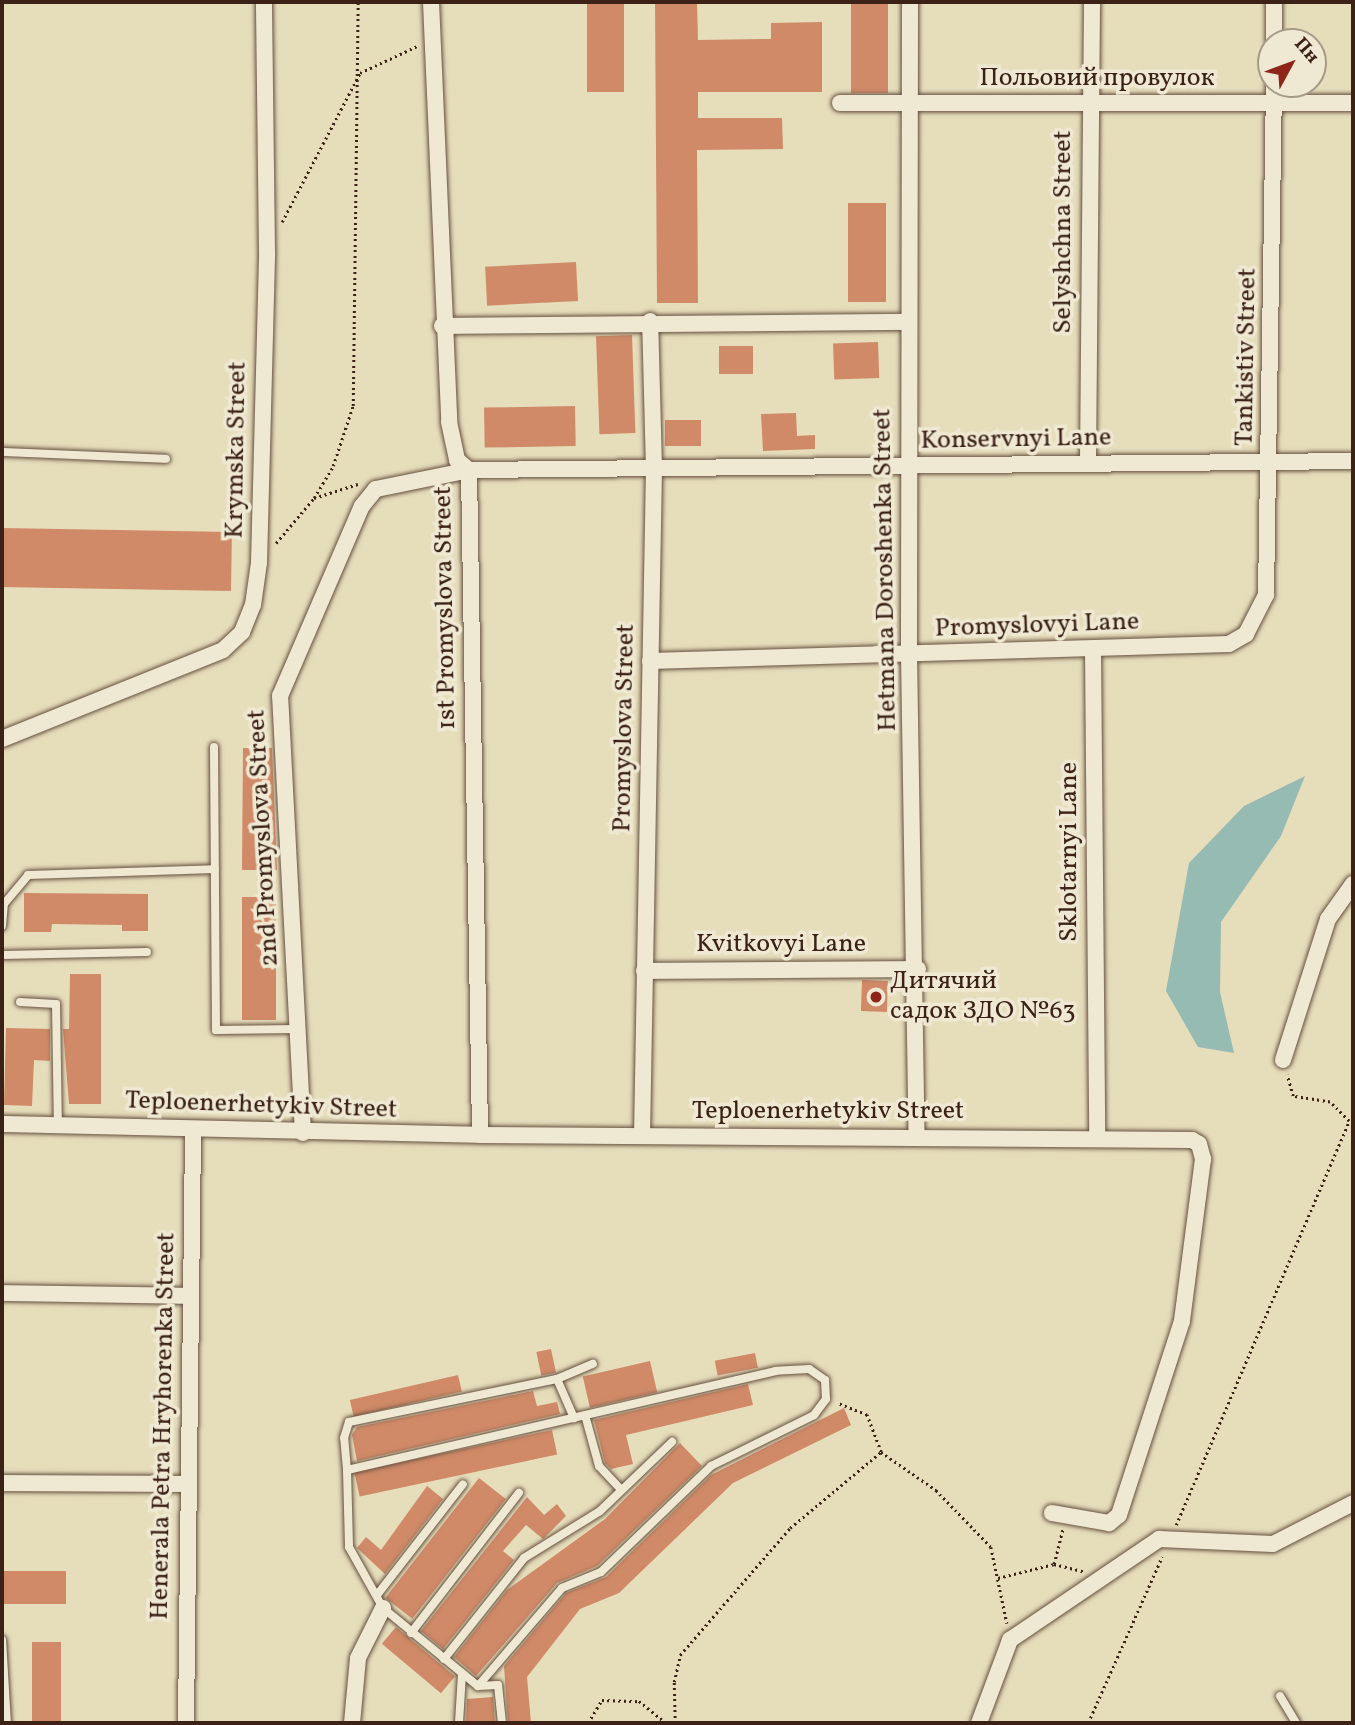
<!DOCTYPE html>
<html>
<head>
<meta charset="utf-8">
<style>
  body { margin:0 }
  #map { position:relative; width:1355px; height:1725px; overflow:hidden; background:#e6ddbb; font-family:Vollkorn,serif }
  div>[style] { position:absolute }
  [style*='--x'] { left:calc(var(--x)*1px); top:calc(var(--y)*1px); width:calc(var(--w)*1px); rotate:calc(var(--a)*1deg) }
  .water>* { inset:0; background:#96bbb3 }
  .building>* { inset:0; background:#d08a68; transform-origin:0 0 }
  .path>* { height:2.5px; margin-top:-1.25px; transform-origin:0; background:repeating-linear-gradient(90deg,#3b2116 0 2px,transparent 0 5.5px) }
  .roads { filter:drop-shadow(0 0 2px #66503f) drop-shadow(0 0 2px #66503f) }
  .lane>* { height:8px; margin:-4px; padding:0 4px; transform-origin:4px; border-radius:4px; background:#efe9d3 }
  .street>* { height:16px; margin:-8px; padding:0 8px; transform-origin:8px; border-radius:8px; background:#efe9d3 }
  .dots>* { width:19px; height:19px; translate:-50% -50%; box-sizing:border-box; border:4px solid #efe9d3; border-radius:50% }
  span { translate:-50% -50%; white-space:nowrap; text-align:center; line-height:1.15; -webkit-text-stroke:7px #efe9d3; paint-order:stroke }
  .street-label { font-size:26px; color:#3b2116 }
  .poi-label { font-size:26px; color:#3b2116 }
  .left { translate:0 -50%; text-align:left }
  .frame { position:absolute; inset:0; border:4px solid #3b2116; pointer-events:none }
  .north { position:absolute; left:1257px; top:28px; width:70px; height:70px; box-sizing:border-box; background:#efe9d3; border:2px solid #a79987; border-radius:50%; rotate:49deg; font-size:19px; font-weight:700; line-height:28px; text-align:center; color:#3b2116 }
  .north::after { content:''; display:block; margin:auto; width:24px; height:32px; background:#8f2418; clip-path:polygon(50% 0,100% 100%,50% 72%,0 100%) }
</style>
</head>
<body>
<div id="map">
  <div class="water">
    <i style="clip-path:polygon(1305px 776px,1281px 836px,1221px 922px,1220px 992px,1234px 1053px,1198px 1047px,1166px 991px,1189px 863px,1244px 806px)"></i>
  </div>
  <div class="building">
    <i style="left:587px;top:2px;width:37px;height:90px"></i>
    <i style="clip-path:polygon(655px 2px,697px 2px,698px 40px,771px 39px,771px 23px,822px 22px,822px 92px,698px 92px,698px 118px,782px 118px,783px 149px,697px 150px,698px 303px,657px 303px)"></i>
    <i style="left:851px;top:2px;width:37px;height:91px"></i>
    <i style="left:848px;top:203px;width:38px;height:99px"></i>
    <i style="left:576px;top:262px;width:39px;height:91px;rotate:87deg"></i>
    <i style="left:632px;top:335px;width:98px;height:36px;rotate:88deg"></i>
    <i style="left:878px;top:342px;width:36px;height:45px;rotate:88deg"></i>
    <i style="left:719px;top:346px;width:34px;height:28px"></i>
    <i style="left:575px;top:406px;width:40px;height:91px;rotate:89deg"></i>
    <i style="clip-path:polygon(796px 413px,797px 436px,815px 435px,815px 449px,763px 451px,761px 414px)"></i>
    <i style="left:665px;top:420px;width:36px;height:26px"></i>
    <i style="left:2px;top:528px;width:230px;height:59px;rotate:1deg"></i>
    <i style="clip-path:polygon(243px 748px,272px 748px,277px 870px,242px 870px)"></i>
    <i style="clip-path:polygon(24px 893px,148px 894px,148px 931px,122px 931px,122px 925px,52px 924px,51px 932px,24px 932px)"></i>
    <i style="left:242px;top:897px;width:34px;height:123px"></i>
    <i style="clip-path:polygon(70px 974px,101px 974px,101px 1104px,69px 1104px,63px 1029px,69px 1029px)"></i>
    <i style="left:862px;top:980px;width:26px;height:31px;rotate:2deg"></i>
    <i style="clip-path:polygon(6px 1028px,50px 1029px,50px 1061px,34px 1060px,32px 1106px,4px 1105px)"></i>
    <i style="left:551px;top:1349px;width:24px;height:15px;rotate:78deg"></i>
    <i style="left:755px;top:1353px;width:15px;height:41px;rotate:79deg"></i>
    <i style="left:650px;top:1361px;width:32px;height:69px;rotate:77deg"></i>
    <i style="left:458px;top:1375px;width:17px;height:111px;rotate:77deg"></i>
    <i style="clip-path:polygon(748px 1384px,753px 1405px,626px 1435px,633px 1464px,611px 1469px,605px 1463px,594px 1420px)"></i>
    <i style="clip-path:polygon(533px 1391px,537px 1406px,557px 1402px,560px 1414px,357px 1461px,352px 1435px,357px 1427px)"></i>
    <i style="clip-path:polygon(844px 1408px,851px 1425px,733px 1483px,619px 1593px,580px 1609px,527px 1677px,531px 1723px,508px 1723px,504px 1666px,566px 1593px,606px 1577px,711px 1475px)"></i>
    <i style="left:552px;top:1430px;width:25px;height:202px;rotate:78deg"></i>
    <i style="clip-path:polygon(680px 1443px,702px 1466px,597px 1566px,557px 1583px,476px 1676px,454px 1657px,507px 1590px,605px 1519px)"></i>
    <i style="left:479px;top:1478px;width:34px;height:152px;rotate:38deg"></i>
    <i style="clip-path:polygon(427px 1486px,443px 1499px,385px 1574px,357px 1548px,366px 1537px,381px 1550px)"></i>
    <i style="clip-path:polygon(527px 1497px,544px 1515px,557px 1504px,566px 1516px,543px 1539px,526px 1525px,503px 1551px,514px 1560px,443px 1649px,421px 1631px)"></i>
    <i style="left:2px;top:1571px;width:64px;height:33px"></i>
    <i style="left:396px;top:1627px;width:77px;height:22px;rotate:40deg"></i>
    <i style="left:32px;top:1642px;width:29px;height:81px"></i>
    <i style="clip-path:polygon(493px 1697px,495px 1723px,466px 1723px,467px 1699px)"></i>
  </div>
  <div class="path">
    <i style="--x:282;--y:222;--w:168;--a:-62.4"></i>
    <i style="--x:360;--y:73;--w:63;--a:-25.3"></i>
    <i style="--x:314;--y:498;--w:37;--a:-59"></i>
    <i style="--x:333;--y:466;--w:63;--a:-71.6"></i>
    <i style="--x:353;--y:406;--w:404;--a:-89.3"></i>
    <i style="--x:276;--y:543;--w:59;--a:-49.8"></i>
    <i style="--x:314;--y:498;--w:46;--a:-17.7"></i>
    <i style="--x:881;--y:1452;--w:67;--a:34.6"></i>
    <i style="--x:936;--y:1490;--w:79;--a:46"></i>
    <i style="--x:991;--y:1547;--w:78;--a:78.1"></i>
    <i style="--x:1176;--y:1525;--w:439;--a:-66.8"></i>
    <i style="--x:1349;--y:1121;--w:27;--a:-135"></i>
    <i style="--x:1330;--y:1102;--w:37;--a:-171"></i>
    <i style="--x:1293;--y:1096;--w:22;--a:-106"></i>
    <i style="--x:1054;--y:1564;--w:32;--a:14"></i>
    <i style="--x:998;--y:1578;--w:58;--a:-14"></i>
    <i style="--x:1054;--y:1564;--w:36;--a:-76"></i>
    <i style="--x:588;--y:1723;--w:27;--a:-59"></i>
    <i style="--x:602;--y:1700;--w:37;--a:2"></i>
    <i style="--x:639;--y:1701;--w:35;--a:39"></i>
    <i style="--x:675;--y:1723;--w:41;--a:-91.4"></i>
    <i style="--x:674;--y:1682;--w:28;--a:-77"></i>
    <i style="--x:680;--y:1655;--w:168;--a:-49.1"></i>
    <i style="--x:790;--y:1528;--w:119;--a:-39.9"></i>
    <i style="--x:881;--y:1452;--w:40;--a:-111"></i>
    <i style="--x:867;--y:1415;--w:32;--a:-158"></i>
    <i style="--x:1088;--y:1723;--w:182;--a:-66"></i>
  </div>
  <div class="roads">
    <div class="lane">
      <i style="--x:2;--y:452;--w:164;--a:2.4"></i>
      <i style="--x:214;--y:747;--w:283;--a:89.6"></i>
      <i style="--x:216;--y:1030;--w:81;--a:-0.7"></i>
      <i style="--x:2;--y:926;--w:22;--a:-85"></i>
      <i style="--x:4;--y:904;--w:38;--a:-50"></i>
      <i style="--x:28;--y:875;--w:187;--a:-1.8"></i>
      <i style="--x:2;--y:955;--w:145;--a:-1.2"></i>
      <i style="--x:20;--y:1002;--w:36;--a:3"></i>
      <i style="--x:56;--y:1004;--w:121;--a:89.1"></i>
      <i style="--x:557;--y:1379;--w:39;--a:-23"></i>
      <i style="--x:585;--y:1415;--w:53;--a:74.6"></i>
      <i style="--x:599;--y:1466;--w:33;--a:47"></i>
      <i style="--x:347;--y:1470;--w:32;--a:-95"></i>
      <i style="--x:344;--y:1438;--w:17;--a:-73"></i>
      <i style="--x:349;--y:1422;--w:212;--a:-11.7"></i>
      <i style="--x:557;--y:1379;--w:43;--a:66.4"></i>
      <i style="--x:377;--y:1595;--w:140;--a:-52.2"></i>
      <i style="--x:411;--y:1633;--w:177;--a:-52.4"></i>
      <i style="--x:2;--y:1640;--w:83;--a:86.6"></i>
      <i style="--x:444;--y:1659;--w:129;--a:-51.6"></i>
      <i style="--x:524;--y:1558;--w:89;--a:-31.7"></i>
      <i style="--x:600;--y:1511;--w:100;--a:-43.8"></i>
      <i style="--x:478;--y:1686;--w:129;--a:-49.4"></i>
      <i style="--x:562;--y:1588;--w:42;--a:-22.3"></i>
      <i style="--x:601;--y:1572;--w:153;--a:-43.9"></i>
      <i style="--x:711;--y:1466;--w:115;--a:-26.3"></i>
      <i style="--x:814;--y:1415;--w:20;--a:-53"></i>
      <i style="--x:826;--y:1399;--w:19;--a:-93"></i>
      <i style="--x:825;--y:1380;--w:19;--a:-145"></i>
      <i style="--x:809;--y:1369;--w:33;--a:177"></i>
      <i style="--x:776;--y:1371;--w:440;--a:167"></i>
      <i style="--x:347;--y:1470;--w:77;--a:88.5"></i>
      <i style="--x:349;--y:1547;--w:70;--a:60.9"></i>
      <i style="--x:383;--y:1608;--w:123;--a:39.4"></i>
      <i style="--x:478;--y:1686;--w:20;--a:-3"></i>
      <i style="--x:498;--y:1685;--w:38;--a:84"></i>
      <i style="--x:1280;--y:1696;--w:31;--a:59"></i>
      <i style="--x:459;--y:1723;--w:49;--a:-86.5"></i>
    </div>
    <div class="street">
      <i style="--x:431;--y:2;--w:420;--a:87.5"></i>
      <i style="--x:449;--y:422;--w:39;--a:78"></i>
      <i style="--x:457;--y:460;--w:16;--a:40"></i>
      <i style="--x:469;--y:470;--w:665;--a:89.05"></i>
      <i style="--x:910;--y:2;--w:652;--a:90.09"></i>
      <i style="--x:909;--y:654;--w:483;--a:89.1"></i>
      <i style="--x:1274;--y:2;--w:40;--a:90"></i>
      <i style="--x:840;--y:103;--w:513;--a:0"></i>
      <i style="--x:442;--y:326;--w:467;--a:-0.5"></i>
      <i style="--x:1088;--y:463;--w:461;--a:-89.5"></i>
      <i style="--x:1093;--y:650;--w:488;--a:89.5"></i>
      <i style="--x:650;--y:661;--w:579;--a:-1.68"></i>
      <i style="--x:1229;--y:644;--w:20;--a:-30"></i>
      <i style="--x:1246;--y:634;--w:44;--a:-62.9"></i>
      <i style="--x:1266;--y:595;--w:511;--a:-89.1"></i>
      <i style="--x:2;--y:739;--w:238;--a:-21.9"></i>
      <i style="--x:223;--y:650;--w:26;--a:-43"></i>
      <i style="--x:242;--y:632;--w:29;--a:-68"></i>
      <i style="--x:253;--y:605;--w:42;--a:-81.9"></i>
      <i style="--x:259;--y:563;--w:311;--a:-88.5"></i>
      <i style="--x:267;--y:252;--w:250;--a:-90.7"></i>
      <i style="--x:644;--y:971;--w:274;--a:-0.4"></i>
      <i style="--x:1283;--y:1060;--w:148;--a:-72.3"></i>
      <i style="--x:1328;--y:919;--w:43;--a:-54.5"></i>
      <i style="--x:2;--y:1124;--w:478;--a:1.3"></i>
      <i style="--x:480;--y:1135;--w:712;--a:0.4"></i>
      <i style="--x:1192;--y:1140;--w:8;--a:30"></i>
      <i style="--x:1199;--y:1144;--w:16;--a:75"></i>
      <i style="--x:1203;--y:1159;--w:163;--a:97.4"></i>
      <i style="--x:1182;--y:1321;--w:204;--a:108"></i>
      <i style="--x:1119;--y:1515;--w:13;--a:141"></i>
      <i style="--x:1109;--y:1523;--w:58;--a:-170"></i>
      <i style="--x:303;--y:1133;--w:438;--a:-93"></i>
      <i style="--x:280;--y:696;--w:207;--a:-66.7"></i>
      <i style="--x:362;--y:506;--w:22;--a:-51"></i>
      <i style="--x:376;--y:489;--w:95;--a:-11.5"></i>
      <i style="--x:469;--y:470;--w:884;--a:-0.58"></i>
      <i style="--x:642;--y:1136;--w:667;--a:-88.97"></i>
      <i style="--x:654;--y:469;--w:148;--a:-91.5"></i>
      <i style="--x:2;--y:1293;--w:188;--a:0.9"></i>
      <i style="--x:2;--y:1483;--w:184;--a:0.3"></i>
      <i style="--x:186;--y:1723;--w:594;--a:-89.32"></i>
      <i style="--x:352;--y:1723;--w:65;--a:-84.7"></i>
      <i style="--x:358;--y:1658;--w:56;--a:-63.4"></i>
      <i style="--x:979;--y:1723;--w:89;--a:-69.5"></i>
      <i style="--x:1010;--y:1640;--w:180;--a:-34.1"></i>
      <i style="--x:1159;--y:1539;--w:114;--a:2.5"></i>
      <i style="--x:1273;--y:1544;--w:90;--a:-27.1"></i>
    </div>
  </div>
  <div class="dots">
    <i style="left:876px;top:997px;background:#8f2418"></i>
  </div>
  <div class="street-label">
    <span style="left:1097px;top:79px">Польовий провулок</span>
    <span style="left:1064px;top:232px;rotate:-90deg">Selyshchna Street</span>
    <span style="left:1247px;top:357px;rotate:-89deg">Tankistiv Street</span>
    <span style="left:1016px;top:440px;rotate:-1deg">Konservnyi Lane</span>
    <span style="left:237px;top:450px;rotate:-89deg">Krymska Street</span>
    <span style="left:886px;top:570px;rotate:-91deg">Hetmana Doroshenka Street</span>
    <span style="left:446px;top:608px;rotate:-91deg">1st Promyslova Street</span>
    <span style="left:1037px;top:626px;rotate:-2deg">Promyslovyi Lane</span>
    <span style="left:625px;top:728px;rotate:-89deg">Promyslova Street</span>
    <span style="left:264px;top:838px;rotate:-93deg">2nd Promyslova Street</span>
    <span style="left:1070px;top:852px;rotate:-90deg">Sklotarnyi Lane</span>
    <span style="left:781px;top:945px">Kvitkovyi Lane</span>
    <span style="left:261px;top:1106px;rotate:2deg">Teploenerhetykiv Street</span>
    <span style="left:828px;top:1112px">Teploenerhetykiv Street</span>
    <span style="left:164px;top:1426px;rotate:-89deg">Henerala Petra Hryhorenka Street</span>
  </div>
  <div class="poi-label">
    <span class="left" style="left:890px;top:997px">Дитячий<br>садок ЗДО №63</span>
  </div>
  <div class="frame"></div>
  <div class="north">Пн</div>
</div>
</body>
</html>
